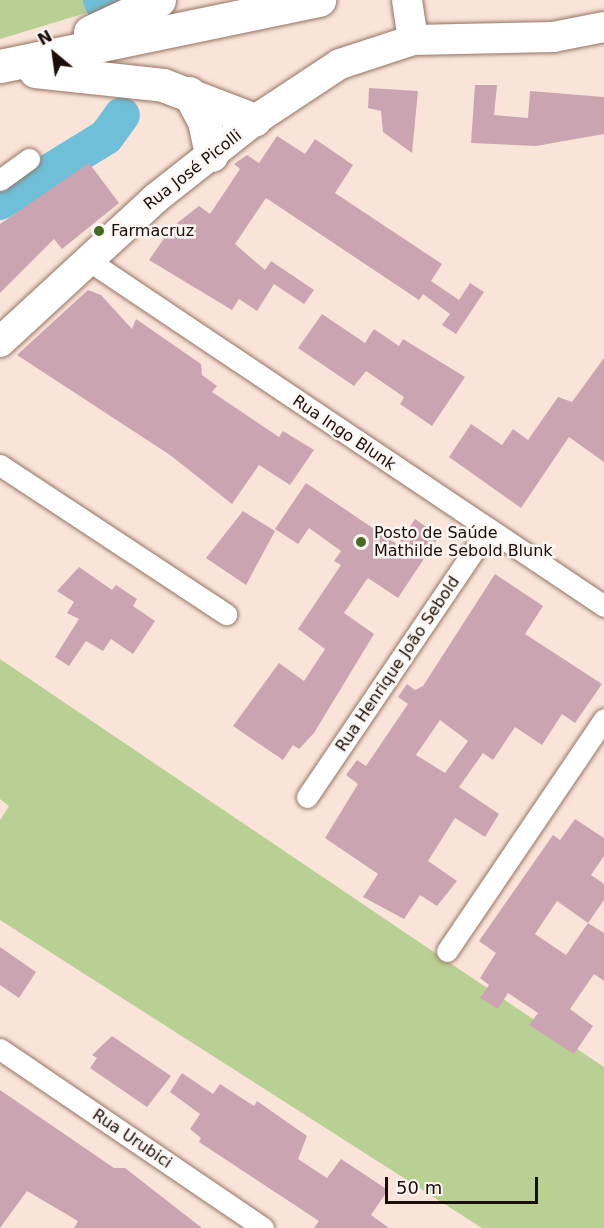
<!DOCTYPE html>
<html>
<head>
<meta charset="utf-8">
<style>
  body { margin:0 }
  #map { position:relative; width:604px; height:1228px; overflow:hidden; background:#fae4d9; font-family:"DejaVu Sans",sans-serif }
  div>[style] { position:absolute }
  [style*='--x'] { left:calc(var(--x)*1px); top:calc(var(--y)*1px); width:calc(var(--w)*1px); rotate:calc(var(--a)*1deg) }
  .green>* { inset:0; background:#b8d094 }
  .river>* { height:36px; margin:-18px; padding:0 18px; transform-origin:18px; border-radius:18px; background:#6ebfd7 }
  .building>* { inset:0; background:#cba4b1 }
  .roads { filter:drop-shadow(0 0 2px #947363) drop-shadow(0 0 2px #947363) }
  .street>* { height:21px; margin:-10.5px; padding:0 10.5px; transform-origin:10.5px; border-radius:10.5px; background:#fff }
  .secondary>* { height:30px; margin:-15px; padding:0 15px; transform-origin:15px; border-radius:15px; background:#fff }
  .highway>* { height:33px; margin:-16.5px; padding:0 16.5px; transform-origin:16.5px; border-radius:16.5px; background:#fff }
  .dots>* { width:16px; height:16px; translate:-50% -50%; box-sizing:border-box; border:3px solid #fcf5f1; border-radius:50% }
  span { translate:-50% -50%; white-space:nowrap; text-align:center; line-height:1.15; -webkit-text-stroke:5px #fcf5f1; paint-order:stroke }
  .street-label { font-size:16px; color:#1b0e08 }
  .poi-label { font-size:16px; color:#1b0e08 }
  .left { translate:0 -50%; text-align:left }
  .north { position:absolute; left:24px; top:24px; width:60px; height:60px; -webkit-text-stroke:4px #fcf5f1; paint-order:stroke; rotate:331deg; font-size:16px; font-weight:700; line-height:24px; text-align:center; color:#1b0e08 }
  .north::after { content:''; display:block; margin:auto; width:21px; height:27px; background:#1b0e08; clip-path:polygon(50% 0,100% 100%,50% 72%,0 100%) }
  .scale { position:absolute; left:385px; top:1177px; width:153px; height:27px; box-sizing:border-box; border:3px solid #1b0e08; border-top:0; padding-left:8px; font-size:18px; line-height:21px; white-space:nowrap; color:#1b0e08; -webkit-text-stroke:4px #fcf5f1; paint-order:stroke }
</style>
</head>
<body>
<div id="map">
  <div class="green">
    <i style="clip-path:polygon(0 0,129px 0,0 39px)"></i>
    <i style="clip-path:polygon(0 659px,604px 1067px,604px 1228px,482px 1228px,0 920px,0 820px,9px 806px,0 799px)"></i>
  </div>
  <div class="river">
    <i style="--x:101;--y:0;--w:10;--a:61"></i>
    <i style="--x:0;--y:202;--w:124;--a:-31.5"></i>
    <i style="--x:106;--y:137;--w:27;--a:-54"></i>
  </div>
  <div class="building">
    <i style="clip-path:polygon(475px 85px,497px 85px,494px 115px,528px 118px,530px 91px,604px 97px,604px 134px,536px 146px,471px 143px)"></i>
    <i style="clip-path:polygon(369px 88px,418px 91px,412px 153px,383px 132px,381px 111px,368px 108px)"></i>
    <i style="clip-path:polygon(277px 136px,305px 154px,315px 139px,353px 165px,335px 193px,442px 264px,431px 281px,459px 300px,470px 283px,484px 292px,456px 334px,442px 325px,450px 314px,423px 294px,419px 300px,266px 198px,235px 244px,265px 270px,271px 261px,314px 290px,304px 304px,274px 284px,257px 311px,239px 299px,232px 310px,149px 260px,172px 227px,199px 206px,210px 214px,240px 169px,234px 164px,247px 155px,259px 163px)"></i>
    <i style="clip-path:polygon(89px 163px,119px 203px,62px 249px,54px 239px,0 293px,0 224px)"></i>
    <i style="clip-path:polygon(88px 290px,101px 295px,132px 329px,136px 319px,201px 364px,202px 375px,217px 386px,212px 392px,279px 437px,283px 431px,314px 450px,290px 485px,259px 465px,232px 504px,170px 455px,17px 355px)"></i>
    <i style="clip-path:polygon(322px 314px,365px 343px,374px 329px,399px 346px,403px 339px,465px 377px,432px 426px,400px 404px,404px 397px,366px 371px,354px 386px,298px 348px)"></i>
    <i style="clip-path:polygon(604px 358px,604px 462px,569px 437px,521px 508px,449px 457px,471px 424px,502px 445px,513px 429px,528px 440px,558px 397px,572px 402px)"></i>
    <i style="clip-path:polygon(306px 483px,398px 545px,415px 519px,439px 536px,398px 598px,368px 578px,365px 582px,344px 613px,374px 634px,314px 733px,299px 749px,293px 745px,283px 760px,233px 726px,279px 663px,304px 681px,325px 649px,298px 629px,341px 565px,334px 561px,341px 551px,309px 528px,298px 544px,275px 529px)"></i>
    <i style="clip-path:polygon(243px 511px,275px 531px,246px 585px,206px 558px)"></i>
    <i style="clip-path:polygon(79px 567px,112px 590px,116px 585px,137px 599px,133px 606px,155px 621px,133px 654px,111px 639px,103px 651px,86px 641px,69px 666px,55px 657px,79px 619px,67px 613px,74px 602px,57px 591px)"></i>
    <i style="clip-path:polygon(evenodd,495px 574px,543px 606px,525px 634px,602px 684px,575px 723px,562px 714px,542px 745px,515px 727px,493px 760px,483px 753px,459px 787px,499px 814px,485px 837px,455px 818px,428px 861px,457px 881px,437px 906px,420px 895px,404px 919px,363px 897px,378px 874px,325px 838px,358px 784px,346px 775px,357px 760px,366px 766px,408px 704px,398px 697px,407px 684px,415px 690px,423px 686px,495px 574px,440px 720px,468px 741px,445px 773px,416px 755px,440px 720px)"></i>
    <i style="clip-path:polygon(evenodd,575px 819px,604px 838px,604px 856px,591px 875px,604px 884px,604px 900px,588px 923px,604px 933px,604px 981px,594px 974px,570px 1009px,593px 1026px,574px 1054px,529px 1025px,538px 1013px,508px 993px,498px 1009px,480px 998px,489px 985px,480px 978px,496px 953px,479px 941px,553px 835px,560px 840px,575px 819px,557px 901px,588px 923px,566px 955px,535px 934px,557px 901px)"></i>
    <i style="clip-path:polygon(0 947px,36px 972px,19px 998px,0 985px)"></i>
    <i style="clip-path:polygon(112px 1036px,171px 1076px,147px 1107px,90px 1068px,97px 1058px,92px 1055px)"></i>
    <i style="clip-path:polygon(182px 1073px,213px 1094px,220px 1084px,254px 1106px,257px 1101px,307px 1136px,298px 1159px,327px 1178px,341px 1159px,388px 1190px,371px 1215px,389px 1228px,314px 1228px,319px 1221px,199px 1142px,201px 1138px,190px 1129px,200px 1114px,170px 1092px)"></i>
    <i style="clip-path:polygon(0 1090px,114px 1168px,125px 1168px,202px 1228px,74px 1228px,78px 1221px,27px 1191px,0 1228px)"></i>
  </div>
  <div class="roads">
    <div class="street">
      <i style="--x:0;--y:180;--w:36;--a:-36"></i>
      <i style="--x:85;--y:258;--w:625;--a:33.84"></i>
      <i style="--x:0;--y:465;--w:271;--a:33.4"></i>
      <i style="--x:307;--y:797;--w:323;--a:-55.9"></i>
      <i style="--x:447;--y:951;--w:280;--a:-55.9"></i>
      <i style="--x:0;--y:1049;--w:318;--a:34.2"></i>
    </div>
    <div class="secondary">
      <i style="--x:407;--y:0;--w:40;--a:81.5"></i>
      <i style="--x:0;--y:342;--w:212;--a:-42.7"></i>
      <i style="--x:156;--y:198;--w:126;--a:-38.2"></i>
      <i style="--x:255;--y:120;--w:102;--a:-33.4"></i>
      <i style="--x:340;--y:64;--w:77;--a:-18.2"></i>
      <i style="--x:413;--y:40;--w:140;--a:-1.2"></i>
      <i style="--x:553;--y:37;--w:52;--a:-11.1"></i>
    </div>
    <div class="highway">
      <i style="--x:90;--y:32;--w:76;--a:-24.9"></i>
      <i style="--x:0;--y:66;--w:326;--a:-11.7"></i>
      <i style="--x:35;--y:71;--w:129;--a:6.2"></i>
      <i style="--x:163;--y:85;--w:98;--a:20.8"></i>
      <i style="--x:189;--y:93;--w:32;--a:62"></i>
      <i style="--x:204;--y:121;--w:35;--a:78"></i>
    </div>
  </div>
  <div class="dots">
    <i style="left:99px;top:231px;background:#476a22"></i>
    <i style="left:361px;top:542px;background:#476a22"></i>
  </div>
  <div class="street-label">
    <span style="left:193px;top:170px;rotate:-38deg">Rua José Picolli</span>
    <span style="left:344px;top:433px;rotate:34deg">Rua Ingo Blunk</span>
    <span style="left:398px;top:664px;rotate:-56deg">Rua Henrique João Sebold</span>
    <span style="left:132px;top:1139px;rotate:34deg">Rua Urubici</span>
  </div>
  <div class="poi-label">
    <span class="left" style="left:111px;top:231px">Farmacruz</span>
    <span class="left" style="left:374px;top:542px">Posto de Saúde<br>Mathilde Sebold Blunk</span>
  </div>
  <div class="north">N</div>
  <div class="scale">50 m</div>
</div>
</body>
</html>
